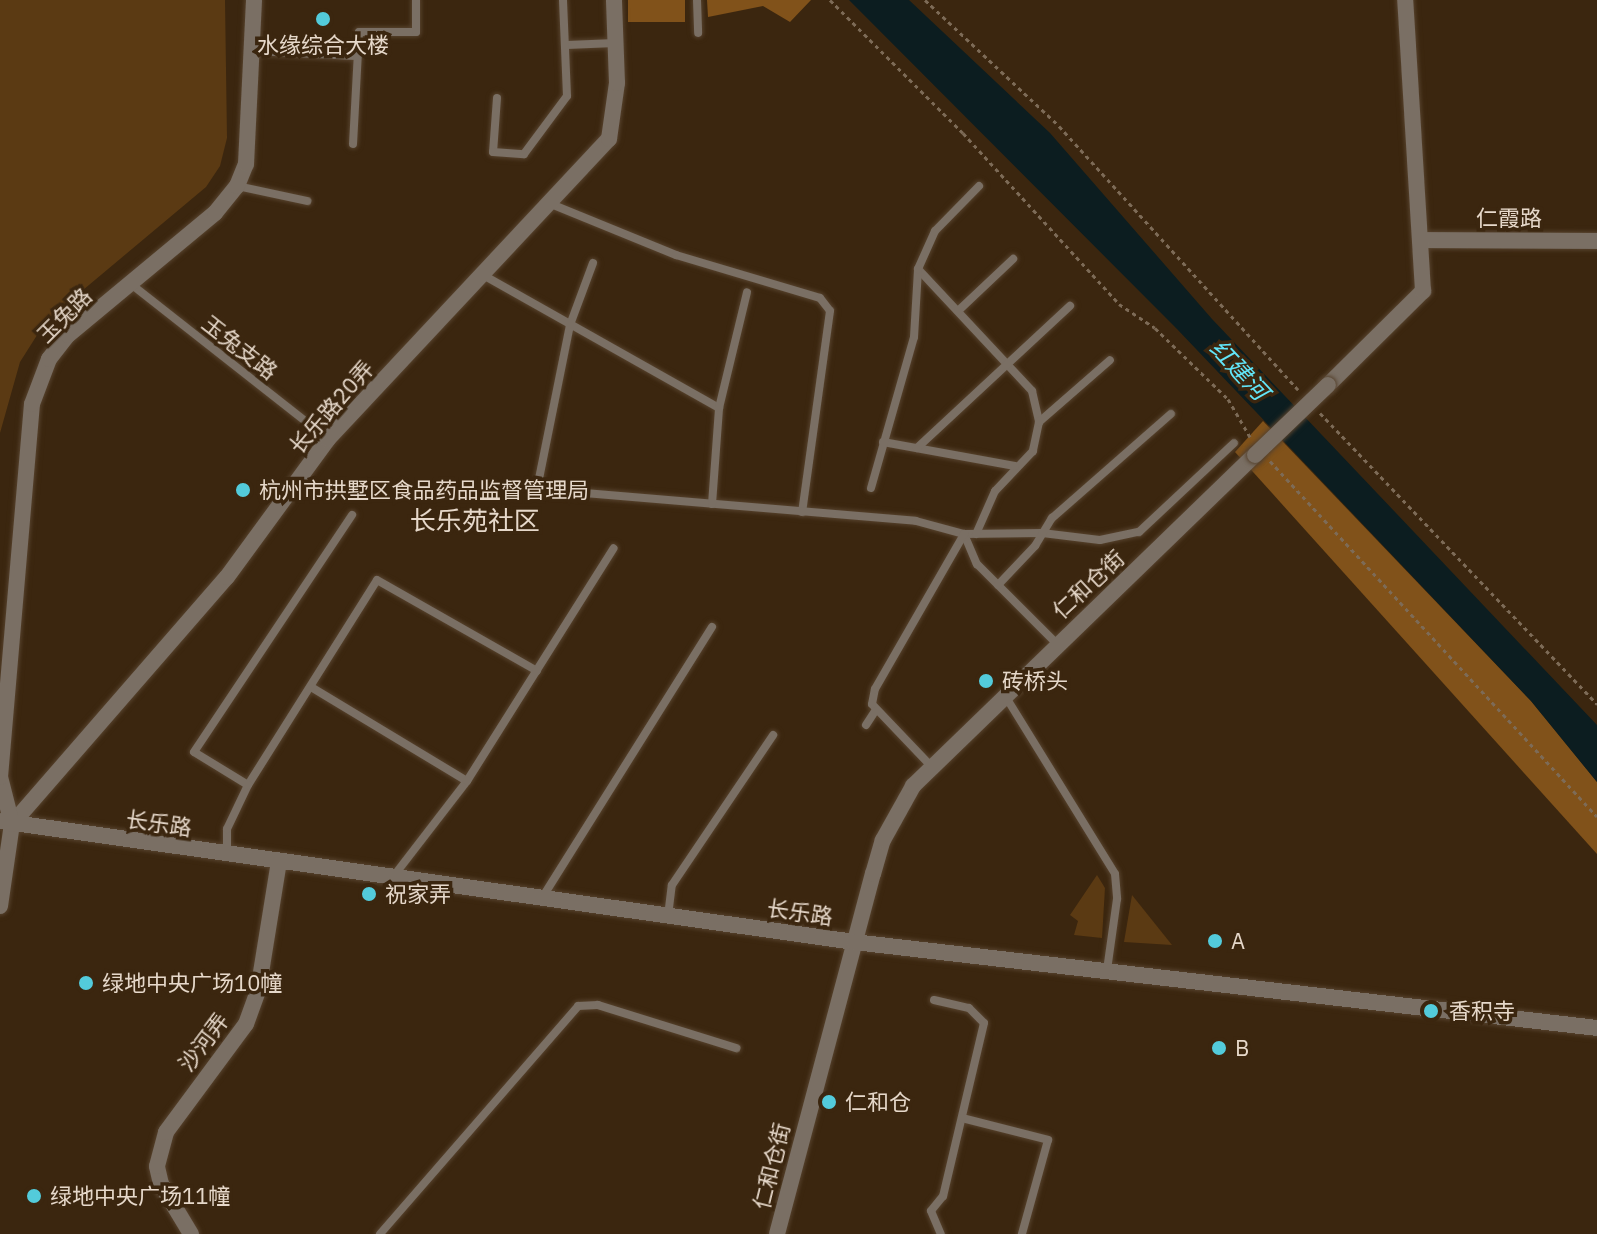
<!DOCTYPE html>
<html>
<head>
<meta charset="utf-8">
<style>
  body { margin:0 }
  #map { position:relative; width:1597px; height:1234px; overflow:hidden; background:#3b260f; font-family:"IBM Plex Sans","Noto Sans SC",sans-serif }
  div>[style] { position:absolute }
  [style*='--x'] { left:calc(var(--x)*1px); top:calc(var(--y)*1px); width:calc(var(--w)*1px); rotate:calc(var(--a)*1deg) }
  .green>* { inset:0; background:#5b3a13 }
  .forest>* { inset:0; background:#81521a; transform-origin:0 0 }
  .water>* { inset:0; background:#0c1d20 }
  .path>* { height:3px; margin-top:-1.5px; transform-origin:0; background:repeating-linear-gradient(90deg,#7d6b57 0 4px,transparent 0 8px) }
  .roads { filter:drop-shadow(0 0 2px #56422d) drop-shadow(0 0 2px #56422d) }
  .service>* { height:8px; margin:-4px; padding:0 4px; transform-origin:4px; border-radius:4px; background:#7a6f64 }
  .minor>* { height:16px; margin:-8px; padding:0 8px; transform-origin:8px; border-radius:8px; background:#7a6f64 }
  .tertiary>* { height:16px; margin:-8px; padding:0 8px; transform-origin:8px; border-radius:8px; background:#7a6f64 }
  .bridges { filter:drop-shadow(0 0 2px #56422d) drop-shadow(0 0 2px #56422d) }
  .minor-bridge>* { height:16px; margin:-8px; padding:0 8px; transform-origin:8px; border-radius:8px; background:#7a6f64 }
  .dots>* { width:22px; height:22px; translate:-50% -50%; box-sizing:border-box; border:4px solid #3b260f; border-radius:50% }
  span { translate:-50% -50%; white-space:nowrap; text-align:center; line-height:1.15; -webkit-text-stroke:7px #3b260f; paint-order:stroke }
  .poi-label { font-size:22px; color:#e6d8ca }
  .left { translate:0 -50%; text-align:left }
  .street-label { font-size:22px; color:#e6d8ca }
  .water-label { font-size:24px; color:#62e6f9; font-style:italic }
  .quarter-label { font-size:26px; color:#e6d8ca }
</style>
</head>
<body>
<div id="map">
  <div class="green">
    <i style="clip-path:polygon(0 0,225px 0,227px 138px,220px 166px,206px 187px,46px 321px,20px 362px,0 433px)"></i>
    <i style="clip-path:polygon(1097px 875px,1105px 888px,1102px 938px,1074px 935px,1078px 921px,1070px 915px)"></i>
    <i style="clip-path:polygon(1132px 895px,1172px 945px,1124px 942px)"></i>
  </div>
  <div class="forest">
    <i style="left:628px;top:0;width:57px;height:22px"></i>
    <i style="clip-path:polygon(707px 0,811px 0,790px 22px,763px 6px,708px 17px)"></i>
    <i style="clip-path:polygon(1263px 421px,1531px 701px,1597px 782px,1597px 854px,1235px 452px)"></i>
  </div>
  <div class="water">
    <i style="clip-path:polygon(849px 0,909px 0,1050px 133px,1212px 319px,1597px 725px,1597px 782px,1531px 701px,1177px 329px)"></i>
  </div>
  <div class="path">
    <i style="--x:830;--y:0;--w:188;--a:45"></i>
    <i style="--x:963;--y:133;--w:231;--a:47.6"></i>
    <i style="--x:1119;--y:304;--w:43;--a:33.7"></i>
    <i style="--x:1155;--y:328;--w:102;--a:44.2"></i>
    <i style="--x:1228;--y:399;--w:44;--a:59.9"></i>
    <i style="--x:925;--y:0;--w:184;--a:43.2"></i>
    <i style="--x:1059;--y:126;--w:356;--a:47.8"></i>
    <i style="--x:1320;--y:413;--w:402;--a:46.4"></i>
    <i style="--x:1270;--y:461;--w:483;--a:47.4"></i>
  </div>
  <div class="roads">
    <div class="service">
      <i style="--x:697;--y:0;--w:33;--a:88"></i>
      <i style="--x:567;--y:45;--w:48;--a:-2.4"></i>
      <i style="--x:253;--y:51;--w:104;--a:2.8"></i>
      <i style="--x:497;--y:98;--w:54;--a:94.2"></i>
      <i style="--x:493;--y:152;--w:31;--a:4"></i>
      <i style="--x:524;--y:154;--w:72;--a:-53.4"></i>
      <i style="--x:567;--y:96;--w:96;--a:-92.4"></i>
      <i style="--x:353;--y:144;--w:112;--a:-86.9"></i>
      <i style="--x:359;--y:32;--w:57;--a:0"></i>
      <i style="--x:416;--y:32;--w:32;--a:-90"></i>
      <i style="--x:237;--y:186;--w:72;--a:12.1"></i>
      <i style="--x:551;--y:204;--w:135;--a:22.2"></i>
      <i style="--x:676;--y:255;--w:150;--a:16.6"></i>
      <i style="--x:820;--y:298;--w:16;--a:52"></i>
      <i style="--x:830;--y:311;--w:203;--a:97.9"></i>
      <i style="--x:593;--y:263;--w:66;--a:110.4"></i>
      <i style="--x:570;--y:325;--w:167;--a:101.4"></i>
      <i style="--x:537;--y:489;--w:380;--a:4.8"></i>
      <i style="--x:916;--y:521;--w:50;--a:15.2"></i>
      <i style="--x:964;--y:534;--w:78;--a:-0.7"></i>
      <i style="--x:1042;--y:533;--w:58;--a:6.9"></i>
      <i style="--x:1100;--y:540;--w:40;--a:-12"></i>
      <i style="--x:1139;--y:532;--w:130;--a:-43.1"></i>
      <i style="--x:918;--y:269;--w:167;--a:46.9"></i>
      <i style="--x:1032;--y:391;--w:32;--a:77"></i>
      <i style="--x:1039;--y:422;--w:30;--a:102"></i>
      <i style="--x:1033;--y:451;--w:55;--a:133.5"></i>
      <i style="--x:995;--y:491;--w:47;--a:113.8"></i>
      <i style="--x:483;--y:275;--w:271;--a:29.4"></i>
      <i style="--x:131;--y:284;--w:251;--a:38.2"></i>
      <i style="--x:958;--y:311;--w:76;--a:-43.4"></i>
      <i style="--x:1039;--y:422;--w:94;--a:-41.1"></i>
      <i style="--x:883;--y:442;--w:134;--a:10.3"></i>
      <i style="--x:917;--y:448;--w:209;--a:-42.9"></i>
      <i style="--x:871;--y:488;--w:157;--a:-74.1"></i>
      <i style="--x:914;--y:337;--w:68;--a:-86.6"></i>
      <i style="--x:918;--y:269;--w:42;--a:-65.9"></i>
      <i style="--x:935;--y:231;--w:63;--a:-45.6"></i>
      <i style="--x:712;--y:504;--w:96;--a:-85.8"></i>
      <i style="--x:719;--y:408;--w:119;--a:-76.4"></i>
      <i style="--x:964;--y:534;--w:33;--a:67"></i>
      <i style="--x:977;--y:564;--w:113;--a:45"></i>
      <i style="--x:998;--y:585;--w:54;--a:-46.5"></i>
      <i style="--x:1035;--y:546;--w:33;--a:-59"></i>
      <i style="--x:1052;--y:518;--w:158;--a:-41.2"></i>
      <i style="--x:311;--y:687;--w:182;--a:31.1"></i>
      <i style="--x:1004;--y:694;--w:211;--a:58.3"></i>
      <i style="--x:1115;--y:874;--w:25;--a:85"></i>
      <i style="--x:1117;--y:899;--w:72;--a:98"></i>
      <i style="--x:866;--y:725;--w:17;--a:-57"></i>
      <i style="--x:930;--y:765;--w:84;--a:-133.6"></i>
      <i style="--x:872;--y:704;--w:15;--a:-79"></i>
      <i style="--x:875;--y:689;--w:179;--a:-60.1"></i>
      <i style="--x:248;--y:785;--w:242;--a:-57.8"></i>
      <i style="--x:377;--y:580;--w:184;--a:29.6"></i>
      <i style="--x:227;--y:855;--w:26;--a:-90"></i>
      <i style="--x:227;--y:829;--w:49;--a:-64.5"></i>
      <i style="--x:248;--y:785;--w:63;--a:-148.6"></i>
      <i style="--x:194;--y:752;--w:285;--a:-56.3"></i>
      <i style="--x:393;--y:877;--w:121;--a:-52.4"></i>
      <i style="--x:467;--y:781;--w:275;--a:-57.8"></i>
      <i style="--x:542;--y:898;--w:320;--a:-57.9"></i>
      <i style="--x:668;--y:916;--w:31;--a:-83"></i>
      <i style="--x:672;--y:885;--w:181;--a:-56"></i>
      <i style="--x:934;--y:1000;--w:36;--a:13"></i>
      <i style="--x:969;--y:1008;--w:21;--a:45"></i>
      <i style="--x:984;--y:1023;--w:178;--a:103.3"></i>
      <i style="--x:943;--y:1196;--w:19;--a:129"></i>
      <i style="--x:931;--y:1211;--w:25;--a:67"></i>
      <i style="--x:962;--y:1118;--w:89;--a:14.3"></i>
      <i style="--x:1048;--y:1140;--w:98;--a:105.5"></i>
      <i style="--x:380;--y:1234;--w:302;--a:-49"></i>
      <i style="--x:578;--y:1006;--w:20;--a:-3"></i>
      <i style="--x:598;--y:1005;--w:145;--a:17.3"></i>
    </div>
    <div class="minor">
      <i style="--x:1420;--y:240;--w:177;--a:0.3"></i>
      <i style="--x:1328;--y:385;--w:134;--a:-44.7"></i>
      <i style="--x:1423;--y:291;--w:292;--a:-93.5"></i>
      <i style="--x:12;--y:824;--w:327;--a:-49"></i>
      <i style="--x:227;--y:577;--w:171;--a:-53.8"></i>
      <i style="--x:328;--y:439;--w:411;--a:-46.9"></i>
      <i style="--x:609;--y:139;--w:57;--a:-81.9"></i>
      <i style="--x:617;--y:83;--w:83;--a:-92.1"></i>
      <i style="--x:0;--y:906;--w:83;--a:-81.7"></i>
      <i style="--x:12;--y:824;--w:49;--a:-104.3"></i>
      <i style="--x:0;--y:777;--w:374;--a:-85.1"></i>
      <i style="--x:32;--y:404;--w:48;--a:-69.3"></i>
      <i style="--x:49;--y:359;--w:31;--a:-52"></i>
      <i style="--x:68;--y:335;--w:191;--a:-39.7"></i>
      <i style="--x:215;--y:213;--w:35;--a:-51"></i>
      <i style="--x:237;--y:186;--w:24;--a:-68"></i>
      <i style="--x:246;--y:164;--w:164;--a:-87.2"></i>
      <i style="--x:191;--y:1234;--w:58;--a:-121"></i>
      <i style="--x:161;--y:1184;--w:18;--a:-103"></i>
      <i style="--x:157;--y:1166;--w:35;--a:-75"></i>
      <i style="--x:166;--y:1132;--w:134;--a:-53.5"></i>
      <i style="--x:246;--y:1024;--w:35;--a:-70"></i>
      <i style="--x:258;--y:991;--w:131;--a:-80.8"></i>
      <i style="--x:777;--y:1234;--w:373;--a:-75.1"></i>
      <i style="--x:873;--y:874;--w:35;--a:-74"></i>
      <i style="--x:883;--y:840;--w:62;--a:-60.9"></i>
      <i style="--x:913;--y:786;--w:476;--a:-44.1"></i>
    </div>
    <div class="tertiary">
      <i style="--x:0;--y:821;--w:863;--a:8.06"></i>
      <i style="--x:854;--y:942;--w:748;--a:6.6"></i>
    </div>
  </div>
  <div class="bridges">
    <div class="minor-bridge">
      <i style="--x:1255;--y:455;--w:101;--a:-43.8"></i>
    </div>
  </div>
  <div class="dots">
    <i style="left:323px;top:19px;background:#53cbdb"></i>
    <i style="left:243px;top:490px;background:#53cbdb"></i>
    <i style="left:986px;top:681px;background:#53cbdb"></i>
    <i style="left:369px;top:894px;background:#53cbdb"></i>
    <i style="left:1215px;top:941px;background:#53cbdb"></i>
    <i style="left:86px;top:983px;background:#53cbdb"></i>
    <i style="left:1431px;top:1011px;background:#53cbdb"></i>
    <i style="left:1219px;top:1048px;background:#53cbdb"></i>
    <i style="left:829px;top:1102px;background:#53cbdb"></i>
    <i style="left:34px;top:1196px;background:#53cbdb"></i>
  </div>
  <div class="poi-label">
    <span style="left:323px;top:45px">水缘综合大楼</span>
    <span class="left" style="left:259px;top:490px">杭州市拱墅区食品药品监督管理局</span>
    <span class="left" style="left:1002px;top:681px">砖桥头</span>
    <span class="left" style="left:385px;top:894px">祝家弄</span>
    <span class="left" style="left:1231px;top:941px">A</span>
    <span class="left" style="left:102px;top:983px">绿地中央广场10幢</span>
    <span class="left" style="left:1449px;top:1011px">香积寺</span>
    <span class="left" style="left:1235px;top:1048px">B</span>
    <span class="left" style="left:845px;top:1102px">仁和仓</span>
    <span class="left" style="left:50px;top:1196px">绿地中央广场11幢</span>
  </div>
  <div class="street-label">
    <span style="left:1509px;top:218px">仁霞路</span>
    <span style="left:64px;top:315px;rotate:-45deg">玉兔路</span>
    <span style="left:240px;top:347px;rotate:38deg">玉兔支路</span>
    <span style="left:331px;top:407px;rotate:-49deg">长乐路20弄</span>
    <span style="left:1088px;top:584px;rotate:-43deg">仁和仓街</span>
    <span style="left:159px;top:823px;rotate:8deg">长乐路</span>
    <span style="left:800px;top:912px;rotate:8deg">长乐路</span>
    <span style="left:203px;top:1042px;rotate:-53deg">沙河弄</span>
    <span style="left:771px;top:1166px;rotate:-76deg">仁和仓街</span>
  </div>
  <div class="water-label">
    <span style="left:1239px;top:370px;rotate:47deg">红建河</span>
  </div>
  <div class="quarter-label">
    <span style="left:475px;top:521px">长乐苑社区</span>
  </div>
</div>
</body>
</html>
